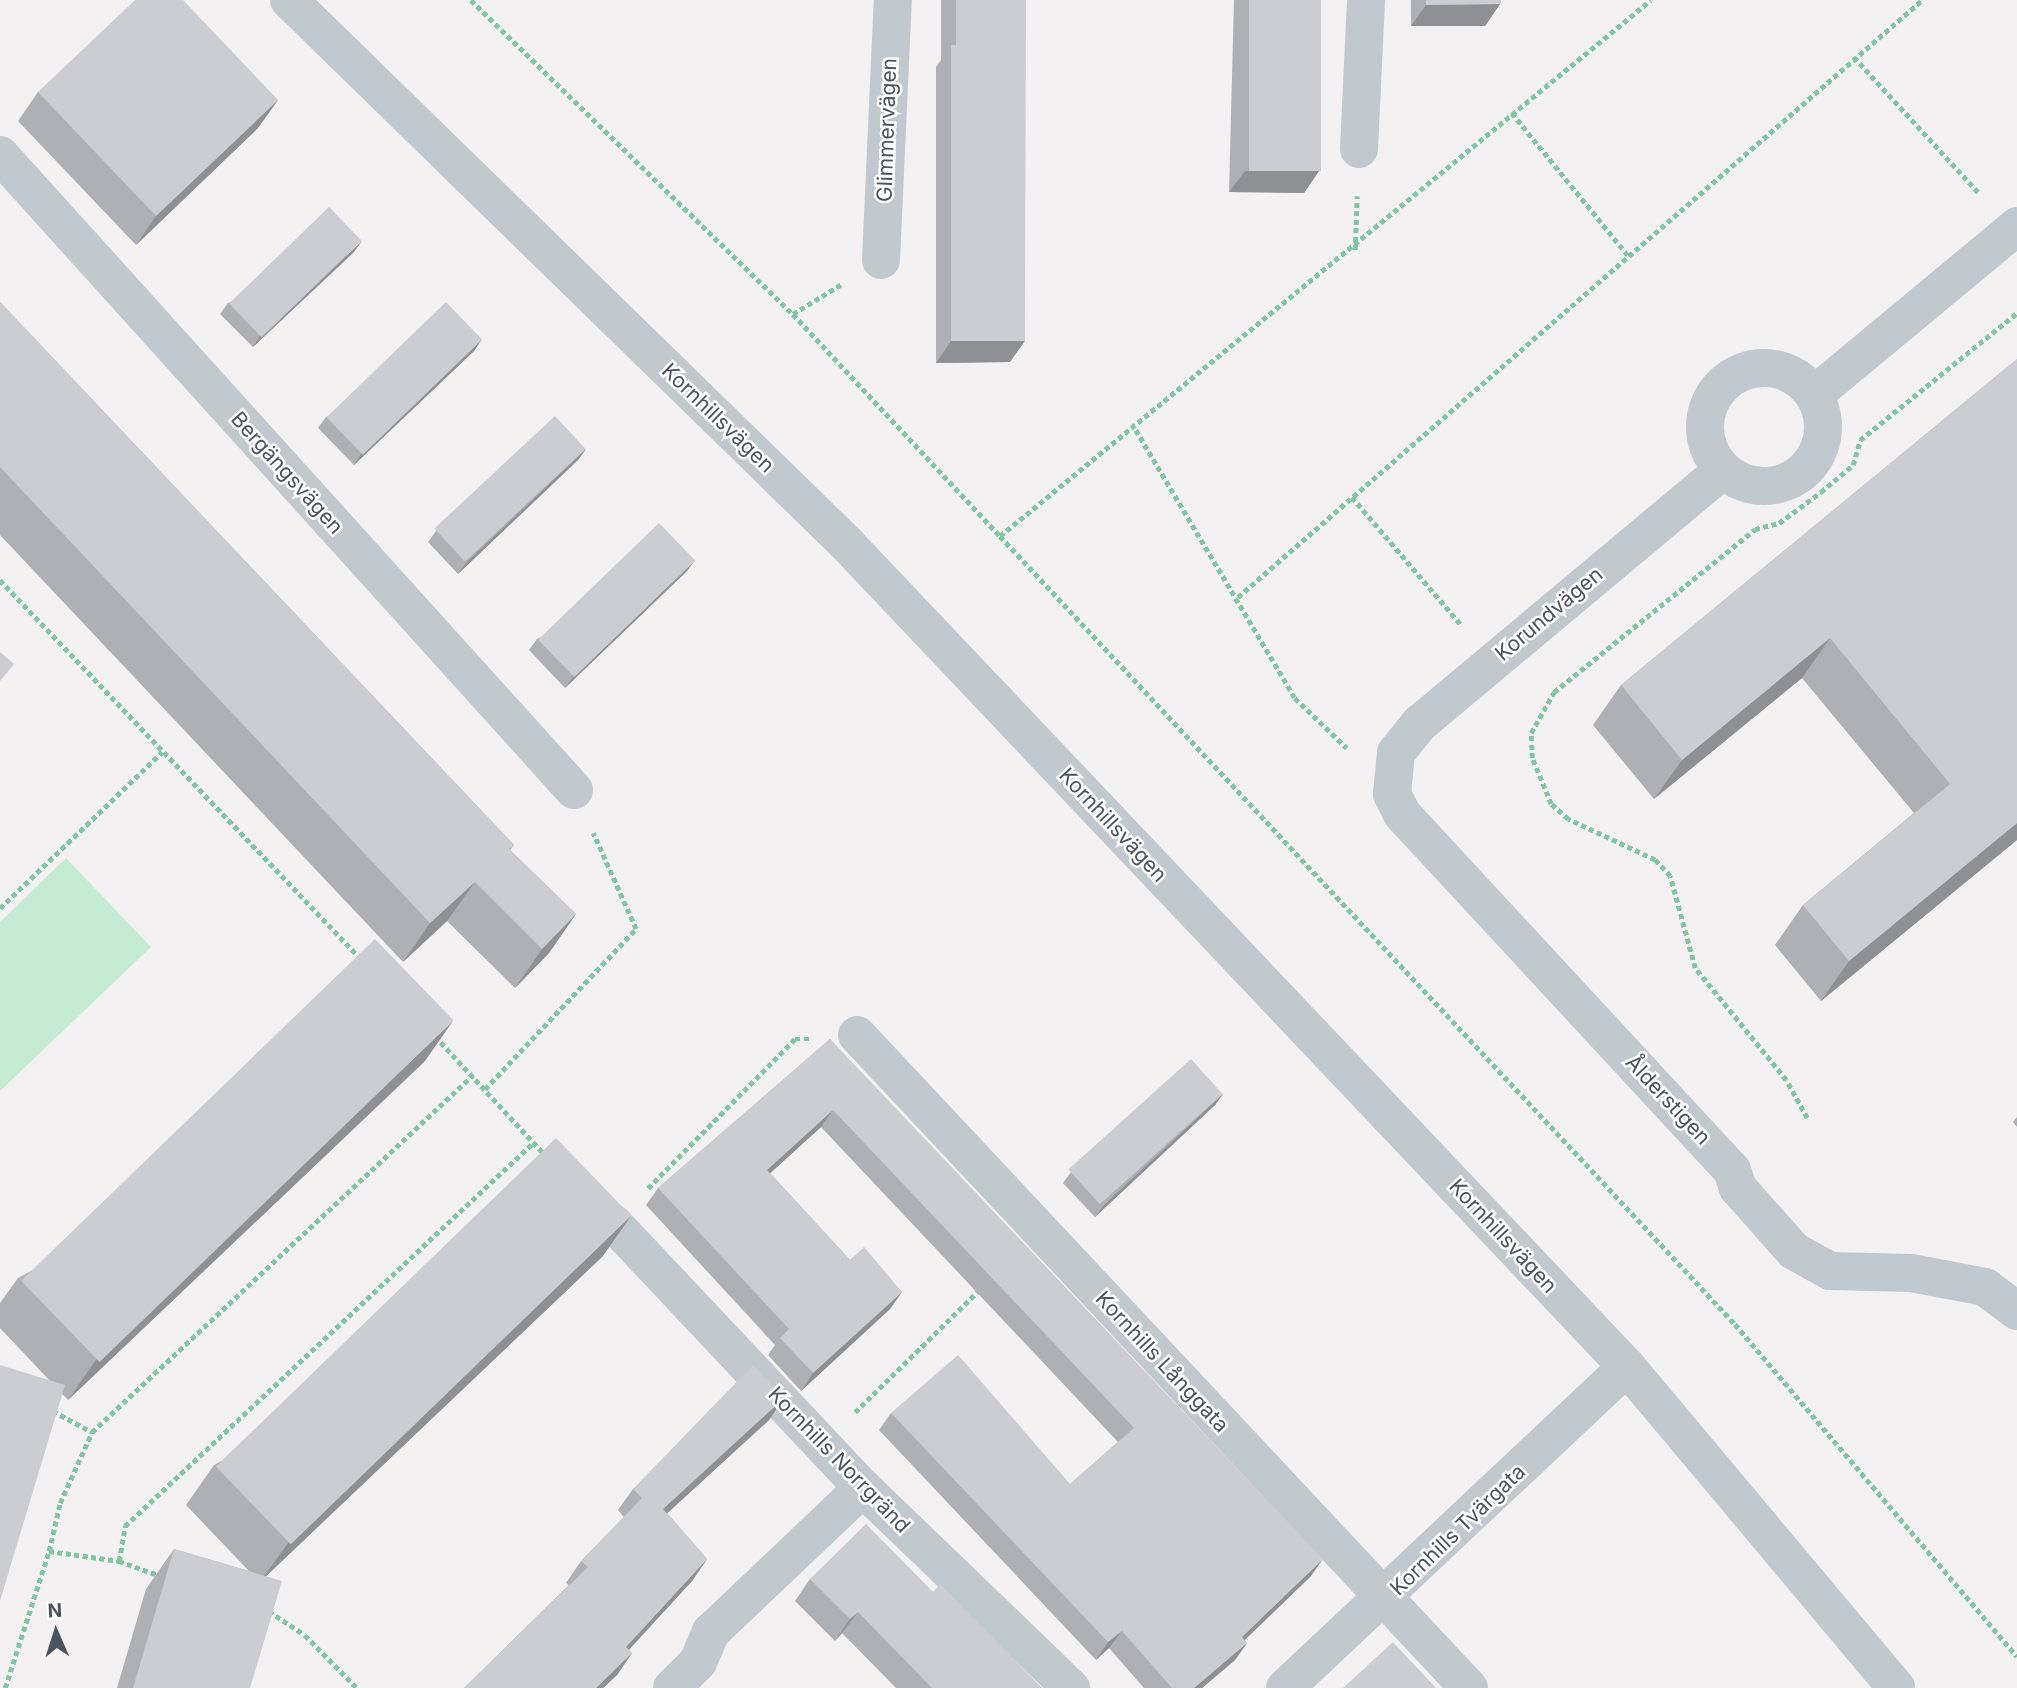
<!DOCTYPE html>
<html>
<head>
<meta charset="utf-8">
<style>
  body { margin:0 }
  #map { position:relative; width:2017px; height:1688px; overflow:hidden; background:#f3f1f1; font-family:Inter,sans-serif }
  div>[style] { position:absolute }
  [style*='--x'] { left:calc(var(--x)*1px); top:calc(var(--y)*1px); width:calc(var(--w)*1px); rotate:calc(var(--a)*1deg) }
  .green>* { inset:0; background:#c5ebd4 }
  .path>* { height:4.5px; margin-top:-2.25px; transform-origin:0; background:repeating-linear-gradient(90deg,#81c5a4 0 5px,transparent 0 8.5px) }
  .minor>* { height:38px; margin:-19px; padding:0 19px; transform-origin:19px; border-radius:19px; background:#c1c8ce }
  .minor>.ring { margin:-19px; padding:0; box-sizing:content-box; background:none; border:38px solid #c1c8ce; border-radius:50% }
  .wall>* { inset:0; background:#afb0b5 }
  .shaded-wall>* { inset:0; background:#8f9094 }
  .building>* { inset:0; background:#cccdd3; transform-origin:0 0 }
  span { translate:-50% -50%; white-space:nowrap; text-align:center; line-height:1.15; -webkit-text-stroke:5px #fff; paint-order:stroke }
  .street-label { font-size:21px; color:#4b545c }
  .north { position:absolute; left:21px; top:1597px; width:70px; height:70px; -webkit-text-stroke:5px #fff; paint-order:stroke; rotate:357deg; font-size:19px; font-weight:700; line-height:28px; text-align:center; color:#4b545c }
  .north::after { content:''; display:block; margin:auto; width:24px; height:32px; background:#4b545c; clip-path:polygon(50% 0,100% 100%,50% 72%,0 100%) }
</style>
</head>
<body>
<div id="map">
  <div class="green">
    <i style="clip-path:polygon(66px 858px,151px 947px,0 1091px,0 922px)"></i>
  </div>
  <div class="path">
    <i style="--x:471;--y:0;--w:450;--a:44.3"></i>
    <i style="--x:793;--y:314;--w:304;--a:47"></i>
    <i style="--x:1000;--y:536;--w:843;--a:-39.47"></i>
    <i style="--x:1854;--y:57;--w:186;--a:47.4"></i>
    <i style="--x:1512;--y:113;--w:183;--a:50.8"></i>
    <i style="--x:1355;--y:250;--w:54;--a:-87.9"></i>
    <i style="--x:793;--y:314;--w:57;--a:-31.5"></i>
    <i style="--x:1136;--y:430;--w:312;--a:59.3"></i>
    <i style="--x:1295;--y:698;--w:72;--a:43.9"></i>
    <i style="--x:1352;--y:497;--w:170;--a:49.5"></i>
    <i style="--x:1000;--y:536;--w:1078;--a:46.99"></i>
    <i style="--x:1735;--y:1324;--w:436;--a:49.7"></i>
    <i style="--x:0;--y:580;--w:523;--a:46.39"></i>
    <i style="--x:1238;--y:597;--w:908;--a:-41.11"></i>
    <i style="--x:0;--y:908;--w:225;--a:-43.9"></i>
    <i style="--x:435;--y:1036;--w:163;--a:47.2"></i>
    <i style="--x:485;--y:1089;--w:220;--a:-46.7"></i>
    <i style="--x:636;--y:929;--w:105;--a:-114.1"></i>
    <i style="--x:1807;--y:1118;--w:43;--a:-118.9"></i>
    <i style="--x:1786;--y:1080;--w:144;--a:-129.1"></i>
    <i style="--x:1695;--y:968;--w:95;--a:-105.2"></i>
    <i style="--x:1670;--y:876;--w:22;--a:-133"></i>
    <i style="--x:1655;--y:860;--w:96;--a:-154.8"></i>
    <i style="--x:1568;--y:819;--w:23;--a:-139"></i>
    <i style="--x:1551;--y:804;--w:50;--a:-112.4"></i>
    <i style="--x:1532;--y:758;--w:25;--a:-92"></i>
    <i style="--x:1531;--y:733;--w:47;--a:-60.7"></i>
    <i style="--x:1554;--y:692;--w:259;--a:-39"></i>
    <i style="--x:1755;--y:529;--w:25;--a:-14"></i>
    <i style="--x:1779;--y:523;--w:52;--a:-36.4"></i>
    <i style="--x:1821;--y:492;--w:42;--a:-40.2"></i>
    <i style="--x:1853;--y:465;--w:26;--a:-74"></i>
    <i style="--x:1860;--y:440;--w:202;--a:-39"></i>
    <i style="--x:648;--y:1188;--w:209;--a:-45.4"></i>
    <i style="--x:795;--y:1039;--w:16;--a:0"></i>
    <i style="--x:53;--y:1411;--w:44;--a:28.3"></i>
    <i style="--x:855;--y:1412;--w:174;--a:-44.5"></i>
    <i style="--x:49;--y:1551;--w:49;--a:-77.1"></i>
    <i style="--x:60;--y:1503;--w:78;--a:-65.7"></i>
    <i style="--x:92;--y:1432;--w:522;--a:-43.14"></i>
    <i style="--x:119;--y:1561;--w:45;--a:19.7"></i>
    <i style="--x:269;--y:1611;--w:43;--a:33.7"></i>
    <i style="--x:305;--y:1635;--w:74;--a:45.5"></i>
    <i style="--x:5;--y:1688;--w:144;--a:-72.2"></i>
    <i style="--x:49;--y:1551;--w:71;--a:8.1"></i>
    <i style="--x:119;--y:1561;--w:36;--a:-80"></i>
    <i style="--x:125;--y:1526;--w:560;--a:-43.19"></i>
  </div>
  <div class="minor">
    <i style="--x:289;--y:0;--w:778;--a:44.27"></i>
    <i style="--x:846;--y:543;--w:1135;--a:46.53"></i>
    <i style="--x:1627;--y:1367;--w:419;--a:50"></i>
    <i style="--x:1359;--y:149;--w:149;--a:-87.3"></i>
    <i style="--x:0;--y:155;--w:856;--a:47.89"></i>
    <i style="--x:881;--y:260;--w:260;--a:-87.4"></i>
    <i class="ring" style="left:1705px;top:368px;width:80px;height:80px"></i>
    <i style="--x:1815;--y:394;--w:263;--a:-39.7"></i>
    <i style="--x:1723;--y:470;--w:395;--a:140.1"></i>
    <i style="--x:1420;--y:723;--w:38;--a:129"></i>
    <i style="--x:1396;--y:753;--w:41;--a:95.6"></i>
    <i style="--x:1392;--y:794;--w:22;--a:63"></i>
    <i style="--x:1402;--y:814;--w:485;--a:47.2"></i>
    <i style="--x:1732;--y:1170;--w:19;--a:72"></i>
    <i style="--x:1738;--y:1188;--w:84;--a:48.4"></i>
    <i style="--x:1794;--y:1251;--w:41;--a:29.1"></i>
    <i style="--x:1830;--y:1271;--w:81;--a:1.4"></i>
    <i style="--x:1911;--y:1273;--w:75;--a:10.7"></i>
    <i style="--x:1985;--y:1287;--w:40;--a:37"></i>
    <i style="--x:857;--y:1035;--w:895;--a:46.86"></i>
    <i style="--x:614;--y:1224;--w:363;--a:46.7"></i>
    <i style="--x:863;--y:1488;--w:289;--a:43.9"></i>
    <i style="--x:672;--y:1688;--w:37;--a:-45"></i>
    <i style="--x:698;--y:1662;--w:33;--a:-67"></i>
    <i style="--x:711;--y:1632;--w:209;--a:-43.5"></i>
    <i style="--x:1285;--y:1688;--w:469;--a:-43.2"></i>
  </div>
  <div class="wall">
    <i style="clip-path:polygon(941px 0,1026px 0,1010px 362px,936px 363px,936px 67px,941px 60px)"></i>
    <i style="clip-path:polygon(1234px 0,1321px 0,1319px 171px,1304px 193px,1229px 192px)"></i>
    <i style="clip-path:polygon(1411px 0,1501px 0,1500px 4px,1485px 26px,1411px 26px)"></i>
    <i style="clip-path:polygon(38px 92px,278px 100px,258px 128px,136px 245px,18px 121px)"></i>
    <i style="clip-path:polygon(354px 252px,253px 347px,220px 314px,228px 303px)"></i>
    <i style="clip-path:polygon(0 302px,514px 845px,510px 850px,576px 914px,549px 953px,515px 988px,447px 921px,403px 962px,0 535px)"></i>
    <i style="clip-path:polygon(482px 339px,474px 351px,354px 465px,318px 428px,326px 417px)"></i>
    <i style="clip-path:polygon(2017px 359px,2017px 840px,1821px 1001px,1775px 945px,1803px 905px,1914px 813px,1802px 678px,1654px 799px,1593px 725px,1621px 685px)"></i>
    <i style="clip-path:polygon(586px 449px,578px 460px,458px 574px,428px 542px,436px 531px)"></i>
    <i style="clip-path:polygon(687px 571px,565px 688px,529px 650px,537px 639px)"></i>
    <i style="clip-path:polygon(830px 1039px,1311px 1576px,1245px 1640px,1247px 1643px,1235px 1660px,1202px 1688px,1144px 1688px,1109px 1648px,1096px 1660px,879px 1430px,891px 1413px,1070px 1484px,1118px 1442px,821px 1127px,770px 1173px,850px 1260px,902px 1292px,890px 1309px,801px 1391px,768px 1355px,775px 1345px,646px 1205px,658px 1188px)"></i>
    <i style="clip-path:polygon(425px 1061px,68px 1400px,0 1328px,0 1303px,18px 1278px)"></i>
    <i style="clip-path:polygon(1223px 1094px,1215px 1105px,1095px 1217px,1063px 1183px,1071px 1172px)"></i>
    <i style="clip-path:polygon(2017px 1117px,2017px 1127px,2013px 1122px)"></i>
    <i style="clip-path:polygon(603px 1256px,266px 1576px,250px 1688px,117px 1688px,146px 1589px,174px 1549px,249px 1571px,186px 1505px,214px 1465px)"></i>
    <i style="clip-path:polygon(784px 1398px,769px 1420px,667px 1513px,707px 1559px,692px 1581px,629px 1650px,632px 1653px,617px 1675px,603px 1688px,464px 1688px,569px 1585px,566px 1583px,581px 1561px,624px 1517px,618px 1510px,633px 1489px)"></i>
    <i style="clip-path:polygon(810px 1579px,933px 1592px,1042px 1688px,896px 1688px,842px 1633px,835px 1641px,795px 1601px)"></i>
  </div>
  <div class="shaded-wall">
    <i style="clip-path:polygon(1500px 4px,1485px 26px,1411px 26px,1426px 5px)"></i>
    <i style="clip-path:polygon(278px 100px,258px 128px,136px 245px,156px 216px)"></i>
    <i style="clip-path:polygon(1245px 171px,1319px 171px,1304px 193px,1229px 192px)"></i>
    <i style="clip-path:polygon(362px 241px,354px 252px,253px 347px,260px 336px)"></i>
    <i style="clip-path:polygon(482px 339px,474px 351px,354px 465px,361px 454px)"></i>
    <i style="clip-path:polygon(951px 341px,1025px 341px,1010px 362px,936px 363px)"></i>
    <i style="clip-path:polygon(586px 449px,578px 460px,458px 574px,466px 563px)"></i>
    <i style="clip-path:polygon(695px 560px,687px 571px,565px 688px,573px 677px)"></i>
    <i style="clip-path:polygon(1830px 638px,1802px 678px,1654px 799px,1682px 760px)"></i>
    <i style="clip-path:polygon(2017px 823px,2017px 840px,1821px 1001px,1849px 961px)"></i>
    <i style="clip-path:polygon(475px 882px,447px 921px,403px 962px,430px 923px)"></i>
    <i style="clip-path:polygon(576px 914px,549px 953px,515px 988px,542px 949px)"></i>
    <i style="clip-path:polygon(453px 1021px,425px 1061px,68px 1400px,96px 1360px)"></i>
    <i style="clip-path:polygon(1223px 1094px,1215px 1105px,1095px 1217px,1103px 1206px)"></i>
    <i style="clip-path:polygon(833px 1110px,821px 1127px,755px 1187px,767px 1170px)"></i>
    <i style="clip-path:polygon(631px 1216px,603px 1256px,260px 1582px,288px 1543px)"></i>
    <i style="clip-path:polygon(902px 1292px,890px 1309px,801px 1391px,813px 1373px)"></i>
    <i style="clip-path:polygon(784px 1398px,769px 1420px,648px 1531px,663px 1509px)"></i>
    <i style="clip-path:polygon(707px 1559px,692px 1581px,611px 1669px,626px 1647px)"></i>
    <i style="clip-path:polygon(1323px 1559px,1311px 1576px,1230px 1654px,1242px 1637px)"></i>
    <i style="clip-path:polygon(858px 1612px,842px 1633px,835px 1641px,850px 1619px)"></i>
    <i style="clip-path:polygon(1122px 1631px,1109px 1648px,1096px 1660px,1108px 1642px)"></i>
    <i style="clip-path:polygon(1247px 1643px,1235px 1660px,1202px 1688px,1194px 1688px)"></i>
    <i style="clip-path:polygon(632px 1653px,617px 1675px,603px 1688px,596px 1688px)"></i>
  </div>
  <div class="building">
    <i style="clip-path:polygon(135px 0,183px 0,278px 100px,156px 216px,38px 92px)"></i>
    <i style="clip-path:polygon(956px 0,1026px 0,1025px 341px,951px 341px,951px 45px,956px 45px)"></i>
    <i style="left:1249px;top:0;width:72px;height:171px"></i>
    <i style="clip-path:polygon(1426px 0,1501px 0,1500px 4px,1426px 5px)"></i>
    <i style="left:329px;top:207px;width:47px;height:139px;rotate:46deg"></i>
    <i style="clip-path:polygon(0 302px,514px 845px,509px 849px,576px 914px,542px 949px,475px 882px,430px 923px,0 467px)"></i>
    <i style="left:446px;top:302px;width:52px;height:166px;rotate:46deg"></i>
    <i style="clip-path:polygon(2017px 359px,2017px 823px,1849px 961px,1803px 905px,1950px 784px,1830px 638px,1682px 760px,1621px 685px)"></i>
    <i style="left:555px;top:416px;width:45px;height:165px;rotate:47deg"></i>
    <i style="left:659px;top:523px;width:52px;height:168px;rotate:46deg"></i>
    <i style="clip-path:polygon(0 652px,14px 664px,0 681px)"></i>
    <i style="left:375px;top:939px;width:113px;height:492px;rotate:46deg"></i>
    <i style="clip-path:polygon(830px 1039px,1323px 1559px,1242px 1637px,1247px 1643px,1194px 1688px,1172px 1688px,1122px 1631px,1108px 1642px,891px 1413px,958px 1355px,1070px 1484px,1134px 1428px,833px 1110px,767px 1170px,850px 1260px,864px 1247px,902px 1292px,813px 1373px,780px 1338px,789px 1329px,658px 1188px)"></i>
    <i style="left:1191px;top:1059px;width:47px;height:165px;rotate:48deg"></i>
    <i style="left:556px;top:1138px;width:108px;height:473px;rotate:46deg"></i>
    <i style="clip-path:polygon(0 1365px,65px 1385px,0 1601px)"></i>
    <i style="clip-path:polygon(753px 1365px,784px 1398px,663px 1509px,707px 1559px,626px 1647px,632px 1653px,596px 1688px,464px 1688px,588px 1567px,581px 1561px,642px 1498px,633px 1489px)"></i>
    <i style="clip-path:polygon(866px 1524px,933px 1592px,940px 1584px,1042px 1688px,932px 1688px,858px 1612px,850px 1619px,810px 1579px)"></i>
    <i style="clip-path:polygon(174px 1549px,282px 1581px,250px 1688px,133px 1688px)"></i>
    <i style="clip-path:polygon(1393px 1642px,1436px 1688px,1343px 1688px)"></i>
  </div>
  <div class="street-label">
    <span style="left:887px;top:130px;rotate:-88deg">Glimmervägen</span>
    <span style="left:718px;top:418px;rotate:44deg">Kornhillsvägen</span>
    <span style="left:287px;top:473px;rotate:48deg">Bergängsvägen</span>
    <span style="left:1549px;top:614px;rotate:-40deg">Korundvägen</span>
    <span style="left:1113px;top:825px;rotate:47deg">Kornhillsvägen</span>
    <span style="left:1668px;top:1100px;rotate:47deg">Ålderstigen</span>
    <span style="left:1503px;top:1236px;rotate:47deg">Kornhillsvägen</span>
    <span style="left:1162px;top:1362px;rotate:47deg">Kornhills Långgata</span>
    <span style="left:839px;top:1460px;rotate:46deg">Kornhills Norrgränd</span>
    <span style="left:1458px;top:1530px;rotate:-44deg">Kornhills Tvärgata</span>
  </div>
  <div class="north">N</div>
</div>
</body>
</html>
